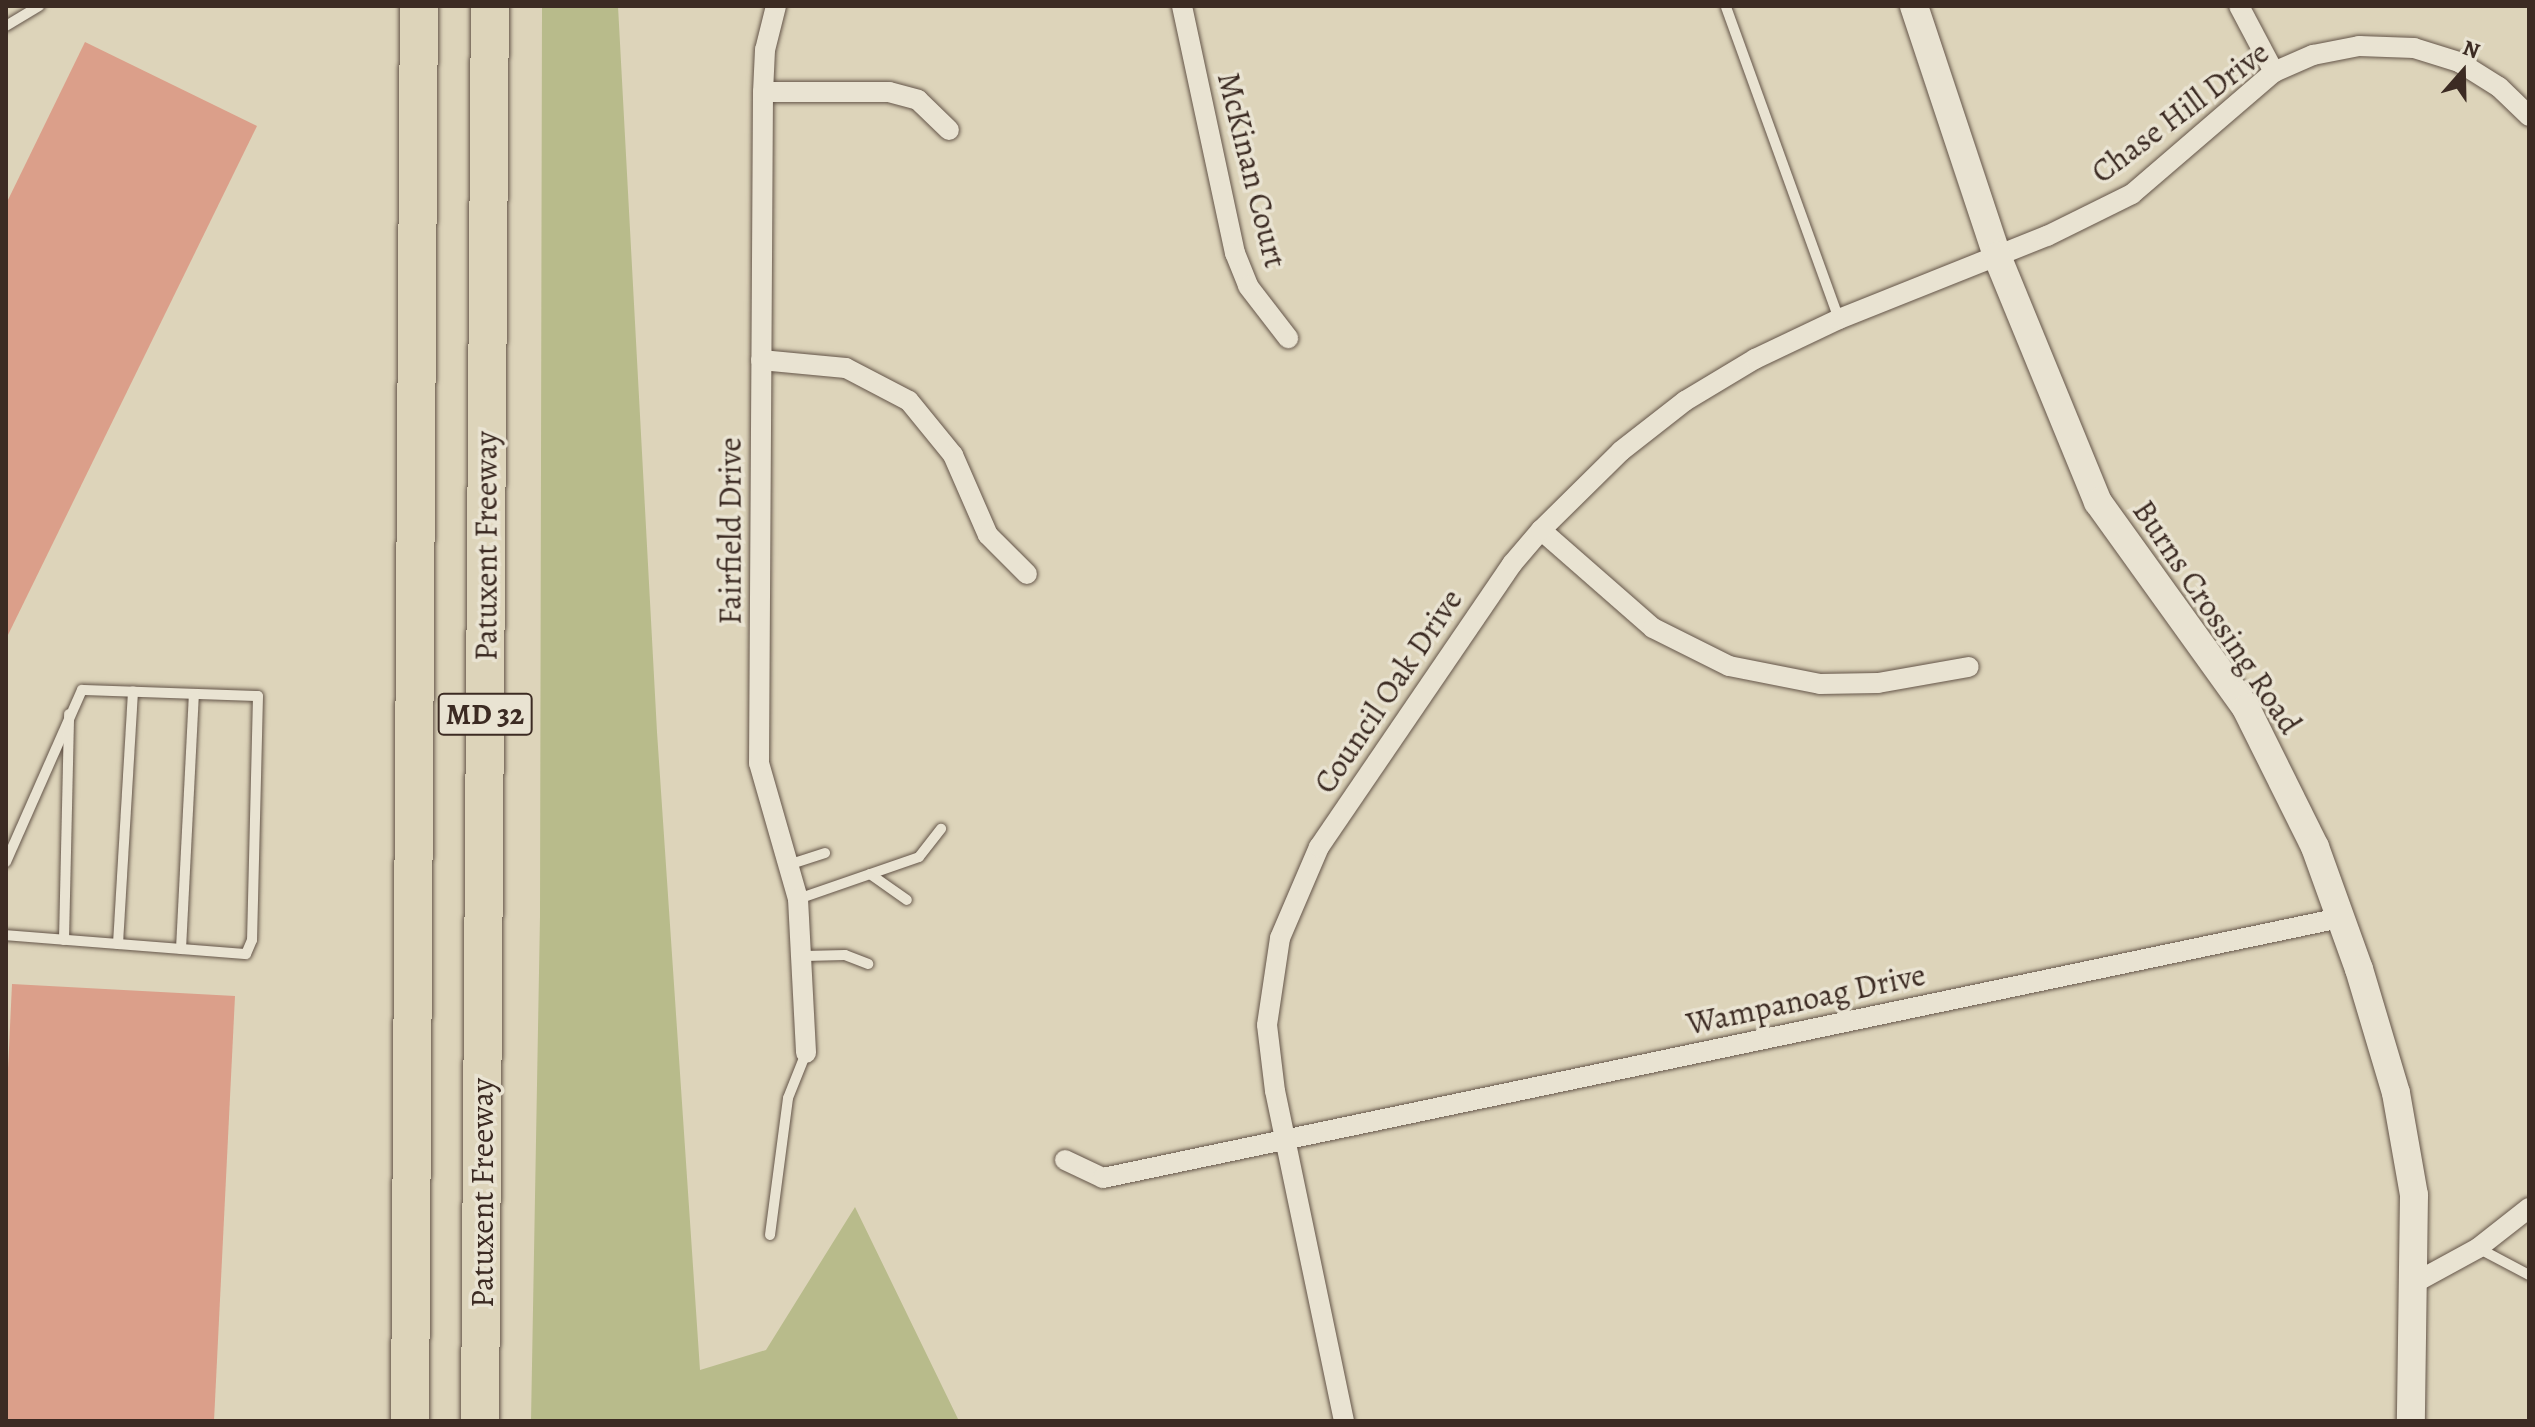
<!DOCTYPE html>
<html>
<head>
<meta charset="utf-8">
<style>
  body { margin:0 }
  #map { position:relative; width:2535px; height:1427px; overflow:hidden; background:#ddd4ba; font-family:Alegreya,serif }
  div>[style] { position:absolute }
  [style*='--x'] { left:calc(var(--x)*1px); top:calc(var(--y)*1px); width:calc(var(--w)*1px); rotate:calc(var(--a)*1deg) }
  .green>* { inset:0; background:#b8bb8b }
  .building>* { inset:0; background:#db9f8a }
  .roads { filter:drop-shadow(0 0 2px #645549) drop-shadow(0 0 2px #645549) }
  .lane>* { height:10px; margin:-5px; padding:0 5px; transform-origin:5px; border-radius:5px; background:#e9e3d2 }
  .street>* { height:20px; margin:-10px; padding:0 10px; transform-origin:10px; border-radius:10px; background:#e9e3d2 }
  .secondary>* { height:28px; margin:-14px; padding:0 14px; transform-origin:14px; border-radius:14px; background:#e9e3d2 }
  .highway>* { height:38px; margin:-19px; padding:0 19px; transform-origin:19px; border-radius:19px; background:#ddd4ba }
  span { translate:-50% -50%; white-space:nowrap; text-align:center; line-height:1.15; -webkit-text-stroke:7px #e9e3d2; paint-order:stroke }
  .shield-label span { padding:2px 6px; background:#e9e3d2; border:2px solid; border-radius:6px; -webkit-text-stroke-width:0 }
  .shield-label { font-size:30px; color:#3c2b23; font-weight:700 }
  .street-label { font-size:32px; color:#3c2b23 }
  .frame { position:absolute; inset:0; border:8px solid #3c2b23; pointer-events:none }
  .north { position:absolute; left:2423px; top:32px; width:80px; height:80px; -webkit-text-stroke:6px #e9e3d2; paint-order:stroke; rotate:20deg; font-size:22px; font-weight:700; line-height:32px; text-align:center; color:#3c2b23 }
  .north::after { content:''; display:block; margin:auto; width:28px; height:36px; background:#3c2b23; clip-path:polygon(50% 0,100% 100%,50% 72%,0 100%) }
</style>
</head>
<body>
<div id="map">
  <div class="green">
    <i style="clip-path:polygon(542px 6px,618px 6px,657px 732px,700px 1370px,766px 1350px,855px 1207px,959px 1421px,531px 1421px,540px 916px)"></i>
  </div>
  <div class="building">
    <i style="clip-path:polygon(85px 42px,257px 126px,6px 639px,6px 204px)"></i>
    <i style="clip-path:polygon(12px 984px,235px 996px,214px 1421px,6px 1421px,6px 1113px)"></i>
  </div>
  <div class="roads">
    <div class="lane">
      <i style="--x:1726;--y:7;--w:332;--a:70.1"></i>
      <i style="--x:6;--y:26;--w:39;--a:-31"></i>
      <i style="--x:6;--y:862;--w:188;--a:-66.2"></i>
      <i style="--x:82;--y:690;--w:176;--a:2"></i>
      <i style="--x:258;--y:696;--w:244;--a:91.4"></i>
      <i style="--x:252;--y:940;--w:15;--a:113"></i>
      <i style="--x:246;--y:954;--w:241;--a:-175.5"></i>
      <i style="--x:788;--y:865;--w:39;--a:-18"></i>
      <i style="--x:870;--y:874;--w:45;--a:35.1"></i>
      <i style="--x:798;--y:899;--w:128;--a:-19.1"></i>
      <i style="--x:919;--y:857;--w:36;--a:-52"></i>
      <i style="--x:64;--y:940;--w:226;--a:-88.7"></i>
      <i style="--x:118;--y:944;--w:253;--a:-86.6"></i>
      <i style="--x:181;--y:949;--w:255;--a:-87.1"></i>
      <i style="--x:805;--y:956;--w:40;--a:-1.4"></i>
      <i style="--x:845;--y:955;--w:25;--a:21"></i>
      <i style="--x:770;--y:1235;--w:138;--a:-82.5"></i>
      <i style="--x:788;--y:1098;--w:48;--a:-68.2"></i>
      <i style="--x:2478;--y:1248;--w:58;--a:27.9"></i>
    </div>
    <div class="street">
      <i style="--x:776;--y:6;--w:45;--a:104"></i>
      <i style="--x:765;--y:50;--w:42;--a:92.7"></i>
      <i style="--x:763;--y:92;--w:671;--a:90.34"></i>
      <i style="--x:759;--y:763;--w:141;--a:74"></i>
      <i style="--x:798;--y:899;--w:154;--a:87"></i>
      <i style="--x:1182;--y:6;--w:253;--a:77.9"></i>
      <i style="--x:1235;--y:253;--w:35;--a:68"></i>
      <i style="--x:1248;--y:286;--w:66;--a:52.4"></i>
      <i style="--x:2239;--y:6;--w:75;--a:62.1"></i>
      <i style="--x:763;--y:92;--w:126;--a:0"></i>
      <i style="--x:889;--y:92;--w:30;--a:15"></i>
      <i style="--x:918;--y:100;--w:43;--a:44.1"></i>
      <i style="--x:761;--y:360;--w:85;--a:5.4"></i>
      <i style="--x:846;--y:368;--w:71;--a:27.6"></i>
      <i style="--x:909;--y:401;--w:70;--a:50.8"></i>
      <i style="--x:953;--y:455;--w:87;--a:66.4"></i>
      <i style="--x:988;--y:535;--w:55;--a:45"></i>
      <i style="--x:1541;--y:530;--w:149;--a:41.2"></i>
      <i style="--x:1653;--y:628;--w:85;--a:26.6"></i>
      <i style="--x:1729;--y:666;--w:93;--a:11.2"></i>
      <i style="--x:1820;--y:684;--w:58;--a:-1"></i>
      <i style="--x:1878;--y:683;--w:92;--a:-10"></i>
      <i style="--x:1065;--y:1160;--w:42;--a:25.3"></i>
      <i style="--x:1103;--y:1178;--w:1264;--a:-11.87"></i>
      <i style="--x:2416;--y:1282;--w:71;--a:-28.7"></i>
      <i style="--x:2478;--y:1248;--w:65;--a:-38.1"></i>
      <i style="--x:1344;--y:1421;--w:337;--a:-101.8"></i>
      <i style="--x:1275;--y:1091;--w:66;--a:-96.9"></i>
      <i style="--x:1267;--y:1025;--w:88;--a:-81.5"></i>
      <i style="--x:1280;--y:938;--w:99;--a:-66.8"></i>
      <i style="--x:1319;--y:847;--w:343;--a:-55.7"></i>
      <i style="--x:1512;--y:564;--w:45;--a:-49.5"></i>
      <i style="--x:1541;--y:530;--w:112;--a:-44.6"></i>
      <i style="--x:1621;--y:451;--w:81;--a:-38"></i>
      <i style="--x:1685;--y:401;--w:82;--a:-31"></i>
      <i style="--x:1755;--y:359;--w:93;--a:-25.5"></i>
      <i style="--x:1839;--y:319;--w:224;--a:-21.8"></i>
      <i style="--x:2047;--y:236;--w:95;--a:-26.3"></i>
      <i style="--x:2132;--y:194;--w:187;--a:-40.7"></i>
      <i style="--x:2274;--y:72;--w:43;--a:-23.6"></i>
      <i style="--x:2313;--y:55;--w:47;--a:-11.1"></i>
      <i style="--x:2359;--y:46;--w:55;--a:2.1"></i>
      <i style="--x:2414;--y:48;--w:47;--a:17.3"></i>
      <i style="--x:2459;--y:62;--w:47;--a:32"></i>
      <i style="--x:2499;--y:87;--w:42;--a:44"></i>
    </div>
    <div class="secondary">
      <i style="--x:1914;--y:6;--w:263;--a:71.6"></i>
      <i style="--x:1997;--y:256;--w:266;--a:67.7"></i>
      <i style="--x:2098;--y:502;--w:254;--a:54.3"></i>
      <i style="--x:2246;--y:708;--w:155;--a:63.6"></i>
      <i style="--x:2315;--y:847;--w:130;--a:70.2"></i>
      <i style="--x:2359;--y:969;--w:129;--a:73.4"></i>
      <i style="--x:2396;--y:1093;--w:104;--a:80"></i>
      <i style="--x:2414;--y:1195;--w:226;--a:90.8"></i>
    </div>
    <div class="highway">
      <i style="--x:410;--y:1421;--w:1415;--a:-89.64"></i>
      <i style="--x:480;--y:1421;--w:1415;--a:-89.6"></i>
    </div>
  </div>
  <div class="shield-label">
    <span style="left:485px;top:714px">MD 32</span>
  </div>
  <div class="street-label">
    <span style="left:2180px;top:112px;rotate:-37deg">Chase Hill Drive</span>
    <span style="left:1252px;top:170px;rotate:76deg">McKinan Court</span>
    <span style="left:730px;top:531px;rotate:-90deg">Fairfield Drive</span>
    <span style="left:486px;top:546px;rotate:-90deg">Patuxent Freeway</span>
    <span style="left:2217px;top:617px;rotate:56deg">Burns Crossing Road</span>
    <span style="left:1388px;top:691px;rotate:-56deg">Council Oak Drive</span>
    <span style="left:1806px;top:999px;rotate:-12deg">Wampanoag Drive</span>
    <span style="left:482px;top:1193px;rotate:-90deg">Patuxent Freeway</span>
  </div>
  <div class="frame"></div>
  <div class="north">N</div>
</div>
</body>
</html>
